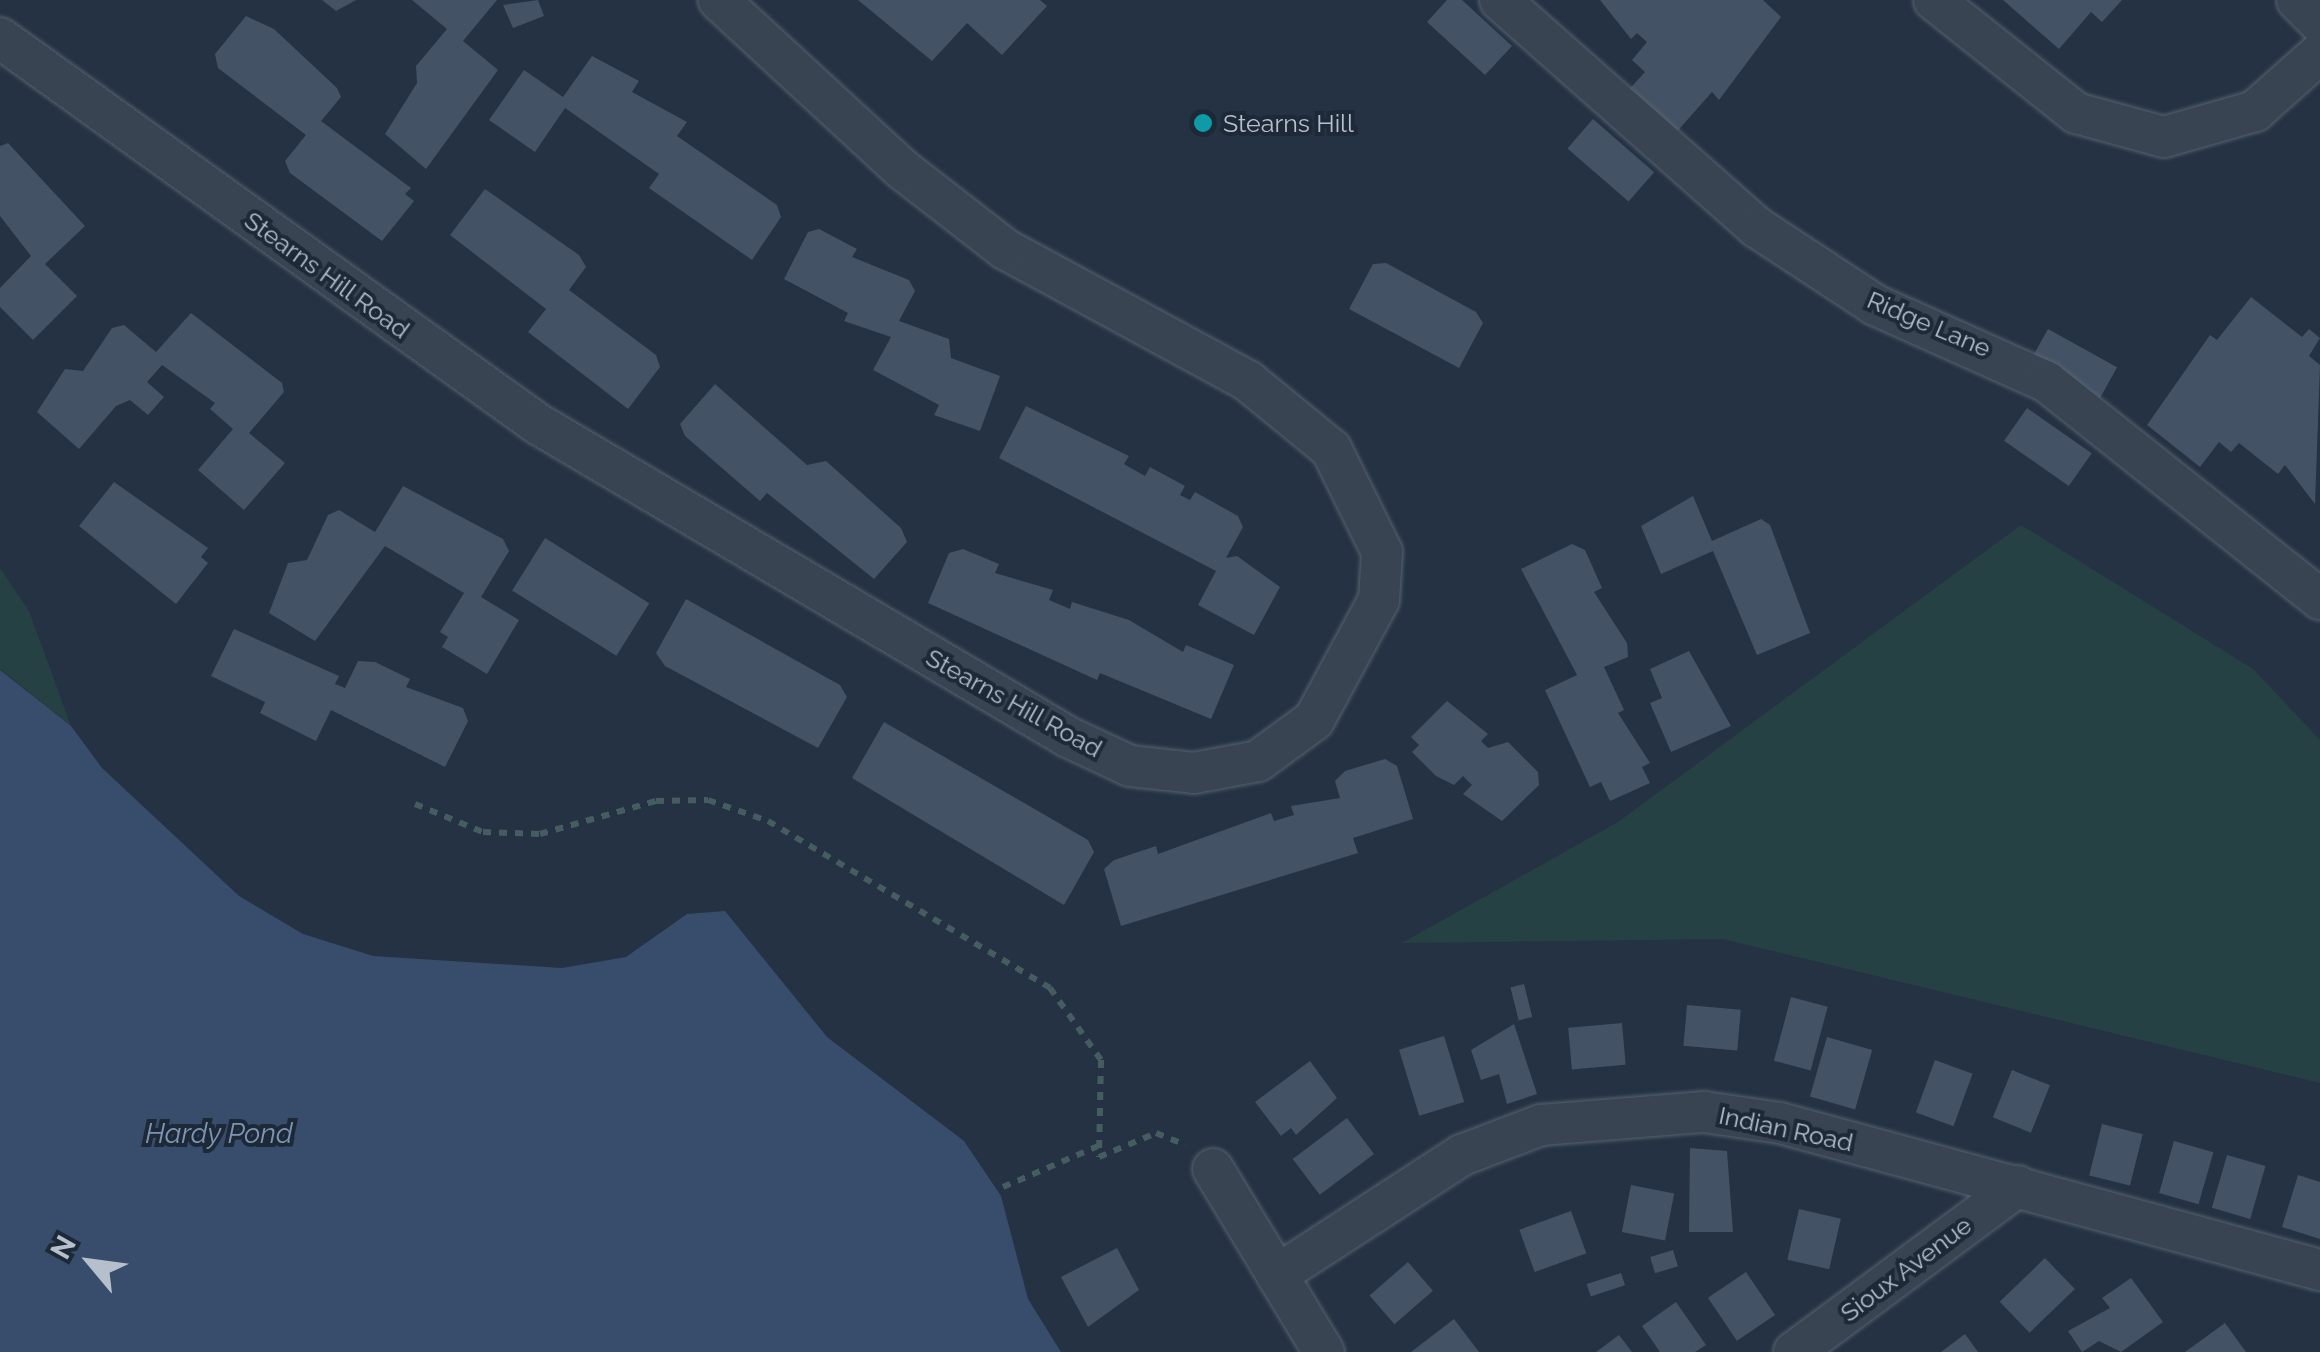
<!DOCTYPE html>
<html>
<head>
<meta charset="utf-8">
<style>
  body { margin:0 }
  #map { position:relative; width:2320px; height:1352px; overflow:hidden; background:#243243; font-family:Raleway,sans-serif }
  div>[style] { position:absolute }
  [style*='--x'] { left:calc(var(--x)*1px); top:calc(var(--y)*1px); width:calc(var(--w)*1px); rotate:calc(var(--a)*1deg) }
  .green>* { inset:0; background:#264144 }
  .water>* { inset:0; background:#374d6b }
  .building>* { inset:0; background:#435265; transform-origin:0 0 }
  .path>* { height:6px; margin-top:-3px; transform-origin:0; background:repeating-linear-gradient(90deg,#455d60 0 8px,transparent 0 16px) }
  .roads { filter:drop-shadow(0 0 2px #57626f) drop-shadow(0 0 2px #57626f) }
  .street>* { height:40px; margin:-20px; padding:0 20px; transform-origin:20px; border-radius:20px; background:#394452 }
  .dots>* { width:28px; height:28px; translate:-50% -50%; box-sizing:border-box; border:5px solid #1e2938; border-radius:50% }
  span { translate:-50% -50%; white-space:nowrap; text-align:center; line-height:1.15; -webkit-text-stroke:8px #1e2938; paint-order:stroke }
  .poi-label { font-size:25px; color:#b6bfcc }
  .left { translate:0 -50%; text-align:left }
  .street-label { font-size:25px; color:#b6bfcc }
  .water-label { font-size:28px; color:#7c95b5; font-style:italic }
  .north { position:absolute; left:40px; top:1212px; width:100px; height:100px; -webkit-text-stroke:8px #1e2938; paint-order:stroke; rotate:299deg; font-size:28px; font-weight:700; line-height:40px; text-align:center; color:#b6bfcc }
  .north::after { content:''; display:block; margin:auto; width:35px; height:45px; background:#b6bfcc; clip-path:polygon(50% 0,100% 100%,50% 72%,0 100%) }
</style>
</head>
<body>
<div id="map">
  <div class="green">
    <i style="clip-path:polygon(2021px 525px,2253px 669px,2320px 740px,2320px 1083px,1723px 939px,1402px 943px,1618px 822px)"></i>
    <i style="clip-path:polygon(0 568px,29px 611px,71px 726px,0 669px)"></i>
  </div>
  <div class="water">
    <i style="clip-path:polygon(0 670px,71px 726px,102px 768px,239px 896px,303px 934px,373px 956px,562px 968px,626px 957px,687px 914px,725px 911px,827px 1037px,964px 1141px,1001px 1196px,1028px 1299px,1061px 1352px,0 1352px)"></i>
  </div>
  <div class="building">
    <i style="clip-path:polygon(322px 0,356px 0,336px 11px)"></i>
    <i style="clip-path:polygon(412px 0,497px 0,463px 41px,498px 70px,426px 169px,385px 134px,417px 83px,416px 66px,447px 29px)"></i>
    <i style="clip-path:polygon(538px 0,544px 16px,513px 28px,503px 5px)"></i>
    <i style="clip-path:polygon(858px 0,1040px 0,1047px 6px,1002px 55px,967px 23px,932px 61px)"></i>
    <i style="clip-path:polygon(1447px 0,1462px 0,1512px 46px,1485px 75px,1427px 22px)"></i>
    <i style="clip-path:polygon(1600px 0,1763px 0,1781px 17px,1719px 100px,1712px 92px,1673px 136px,1625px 94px,1645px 72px,1632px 60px,1647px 42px,1637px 33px,1631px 39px)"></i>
    <i style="clip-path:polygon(2003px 0,2122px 0,2102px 22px,2091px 12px,2059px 49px)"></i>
    <i style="clip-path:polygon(246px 16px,274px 29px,337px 88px,341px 97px,321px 121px,411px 188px,405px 194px,414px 201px,382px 241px,290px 173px,285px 161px,306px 135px,218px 68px,215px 54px)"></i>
    <i style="clip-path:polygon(592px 56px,639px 81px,632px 92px,687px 122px,677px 136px,777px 205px,781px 217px,752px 260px,649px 188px,659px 174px,565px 108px,535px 152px,489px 120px,524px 70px,563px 97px)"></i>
    <i style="left:1593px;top:119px;width:81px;height:39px;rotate:41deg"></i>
    <i style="clip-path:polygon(8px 143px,85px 226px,45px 264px,77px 296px,33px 340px,0 307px,0 288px,31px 256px,0 216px,0 146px)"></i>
    <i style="clip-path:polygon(485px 189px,579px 255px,586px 267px,569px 290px,656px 355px,660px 367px,628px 409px,528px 332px,546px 309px,450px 235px)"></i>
    <i style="clip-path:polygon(819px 229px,857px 249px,852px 257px,909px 280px,915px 291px,899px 321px,949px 339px,951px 358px,1000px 376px,980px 431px,934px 415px,939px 405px,873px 370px,891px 337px,844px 321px,848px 313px,784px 279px,808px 232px)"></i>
    <i style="clip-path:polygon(1386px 263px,1476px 312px,1483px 323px,1459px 368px,1349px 309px,1373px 264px)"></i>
    <i style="clip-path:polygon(2251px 297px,2302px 337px,2309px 329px,2320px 338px,2309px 356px,2320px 365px,2315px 504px,2285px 465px,2278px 474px,2239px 443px,2231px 452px,2219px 442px,2200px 467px,2147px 425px,2210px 335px,2217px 340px)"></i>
    <i style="clip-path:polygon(191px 313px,282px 383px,284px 392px,249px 433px,285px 463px,244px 510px,198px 470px,233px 429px,210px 409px,215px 403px,162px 365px,147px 382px,164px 397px,148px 415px,130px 400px,116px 406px,79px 449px,37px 412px,65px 369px,83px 371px,112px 328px,124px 325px,156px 352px)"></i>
    <i style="left:2048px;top:329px;width:79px;height:40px;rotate:29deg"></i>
    <i style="clip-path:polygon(715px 384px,807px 465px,826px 461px,901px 528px,907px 542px,874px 579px,767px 493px,760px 501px,685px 436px,680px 424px)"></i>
    <i style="clip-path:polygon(1026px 406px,1129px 456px,1124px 464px,1145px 476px,1150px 467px,1185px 486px,1180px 495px,1190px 500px,1195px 492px,1238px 516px,1243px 527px,1226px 558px,1237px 556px,1280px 587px,1254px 635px,1198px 605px,1216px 571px,999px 458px)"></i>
    <i style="left:2027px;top:408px;width:79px;height:40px;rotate:35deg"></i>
    <i style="clip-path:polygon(114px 482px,208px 548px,201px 557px,208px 563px,176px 604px,79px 526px)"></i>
    <i style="clip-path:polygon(403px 486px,503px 539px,509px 551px,481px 597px,519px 620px,487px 674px,442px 647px,448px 637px,440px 632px,464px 593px,385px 546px,315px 641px,269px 613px,288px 563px,307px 560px,328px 515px,339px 510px,375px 532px)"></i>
    <i style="clip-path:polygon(1693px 496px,1712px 541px,1761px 519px,1770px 525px,1810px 633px,1757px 655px,1713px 551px,1661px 574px,1641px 526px)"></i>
    <i style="left:545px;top:538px;width:123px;height:62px;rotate:32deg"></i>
    <i style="clip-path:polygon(1572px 544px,1585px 550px,1602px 588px,1594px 592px,1627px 643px,1628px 657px,1604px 667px,1624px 710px,1618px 713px,1650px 763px,1642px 767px,1650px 783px,1610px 801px,1601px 782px,1590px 787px,1545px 690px,1577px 675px,1521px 569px)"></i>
    <i style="clip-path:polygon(963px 549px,999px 564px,995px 573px,1053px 590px,1049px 600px,1070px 609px,1072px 602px,1129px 620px,1183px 652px,1186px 645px,1234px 665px,1211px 719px,1100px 673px,1097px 680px,928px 603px,949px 553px)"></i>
    <i style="clip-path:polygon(686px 599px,840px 685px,847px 697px,818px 748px,665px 666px,656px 653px)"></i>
    <i style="clip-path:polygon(234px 629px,339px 676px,335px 684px,345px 688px,358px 661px,375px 662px,410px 679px,406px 687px,463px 708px,468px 721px,445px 767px,331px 710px,316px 741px,260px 713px,265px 702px,211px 676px)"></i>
    <i style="clip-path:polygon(1689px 651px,1731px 726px,1671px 752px,1650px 703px,1662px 698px,1650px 669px)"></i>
    <i style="clip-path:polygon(1447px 701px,1488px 734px,1481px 741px,1488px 748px,1508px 742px,1538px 772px,1539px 785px,1502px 821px,1463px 794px,1472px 785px,1463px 776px,1454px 785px,1436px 776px,1412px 752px,1419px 745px,1411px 737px)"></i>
    <i style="clip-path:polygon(884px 722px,1088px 840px,1094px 852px,1064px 905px,852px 778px)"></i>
    <i style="clip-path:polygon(1385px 759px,1397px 766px,1413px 819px,1353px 838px,1358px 853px,1121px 926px,1104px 869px,1114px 860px,1156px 846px,1158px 854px,1271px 813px,1274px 821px,1294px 815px,1291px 806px,1340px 798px,1335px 781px,1345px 771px)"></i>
    <i style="left:1524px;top:984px;width:34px;height:14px;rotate:76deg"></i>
    <i style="left:1791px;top:997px;width:38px;height:66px;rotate:15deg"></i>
    <i style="left:1687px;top:1005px;width:54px;height:41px;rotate:5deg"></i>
    <i style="left:1622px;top:1023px;width:42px;height:54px;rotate:85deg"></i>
    <i style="clip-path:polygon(1514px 1024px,1537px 1094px,1507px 1104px,1499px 1074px,1481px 1080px,1471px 1050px)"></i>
    <i style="left:1444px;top:1036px;width:69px;height:47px;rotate:73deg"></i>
    <i style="left:1827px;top:1037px;width:47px;height:62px;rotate:16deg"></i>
    <i style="left:1935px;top:1060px;width:40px;height:56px;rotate:20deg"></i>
    <i style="clip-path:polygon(1310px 1061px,1337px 1098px,1296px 1135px,1291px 1128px,1281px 1136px,1255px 1102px)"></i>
    <i style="left:2012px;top:1070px;width:41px;height:51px;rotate:22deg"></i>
    <i style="left:1347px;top:1118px;width:45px;height:68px;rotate:53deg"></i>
    <i style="left:2102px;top:1124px;width:42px;height:53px;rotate:14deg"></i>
    <i style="left:2174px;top:1141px;width:41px;height:54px;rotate:16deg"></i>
    <i style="clip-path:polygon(1690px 1148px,1727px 1151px,1733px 1232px,1689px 1232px)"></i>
    <i style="left:2227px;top:1155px;width:40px;height:55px;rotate:16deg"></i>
    <i style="clip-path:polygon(2298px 1175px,2320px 1182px,2320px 1239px,2282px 1227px)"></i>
    <i style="left:1631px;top:1185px;width:44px;height:48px;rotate:11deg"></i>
    <i style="left:1799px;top:1209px;width:43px;height:52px;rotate:13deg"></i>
    <i style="left:1571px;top:1211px;width:45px;height:55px;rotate:70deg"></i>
    <i style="clip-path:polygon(1117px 1248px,1139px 1290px,1088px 1327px,1061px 1277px)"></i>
    <i style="left:1673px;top:1250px;width:17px;height:24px;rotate:73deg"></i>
    <i style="left:2045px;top:1258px;width:43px;height:63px;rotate:46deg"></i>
    <i style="left:1408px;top:1262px;width:38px;height:51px;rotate:49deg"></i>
    <i style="left:1746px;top:1272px;width:52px;height:46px;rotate:56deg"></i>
    <i style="left:1621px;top:1273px;width:13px;height:36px;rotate:72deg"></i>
    <i style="clip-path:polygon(2131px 1278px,2163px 1322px,2121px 1352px,2099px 1341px,2082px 1352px,2068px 1331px,2110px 1308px,2102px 1298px)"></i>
    <i style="clip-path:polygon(1676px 1302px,1706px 1345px,1695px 1352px,1660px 1352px,1642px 1326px)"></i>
    <i style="clip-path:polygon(1454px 1319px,1479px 1352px,1411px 1352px)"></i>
    <i style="clip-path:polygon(2225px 1323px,2246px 1352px,2185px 1352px)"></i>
    <i style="clip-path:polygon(1965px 1334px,1978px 1352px,1941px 1352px)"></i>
    <i style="clip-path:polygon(1619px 1335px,1632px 1352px,1596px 1352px)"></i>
  </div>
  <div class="path">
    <i style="--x:415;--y:804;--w:74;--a:22.4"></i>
    <i style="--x:483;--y:832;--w:57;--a:2"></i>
    <i style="--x:540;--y:834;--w:121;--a:-15.9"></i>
    <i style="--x:656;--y:801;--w:52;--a:-1.1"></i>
    <i style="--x:708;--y:800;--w:64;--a:19.3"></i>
    <i style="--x:768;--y:821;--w:328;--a:30.6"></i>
    <i style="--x:1050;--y:988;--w:88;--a:54.7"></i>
    <i style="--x:1101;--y:1060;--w:97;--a:91.2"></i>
    <i style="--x:1099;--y:1157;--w:62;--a:-22.8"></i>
    <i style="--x:1156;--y:1133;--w:32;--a:22"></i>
    <i style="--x:1003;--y:1187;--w:103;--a:-23.3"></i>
  </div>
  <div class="roads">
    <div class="street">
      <i style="--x:1500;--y:0;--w:344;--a:41.5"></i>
      <i style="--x:1758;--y:228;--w:140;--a:33.3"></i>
      <i style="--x:1875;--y:305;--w:188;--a:24.1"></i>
      <i style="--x:2047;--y:382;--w:349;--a:38.5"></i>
      <i style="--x:1934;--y:0;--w:181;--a:38.5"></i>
      <i style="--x:2076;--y:113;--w:91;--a:15.3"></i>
      <i style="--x:2164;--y:137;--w:95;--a:-15.9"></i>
      <i style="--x:2255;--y:111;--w:87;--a:-41.7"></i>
      <i style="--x:2297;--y:0;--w:33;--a:45"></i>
      <i style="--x:0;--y:38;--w:662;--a:35.66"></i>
      <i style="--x:538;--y:424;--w:616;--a:30.56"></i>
      <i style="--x:1068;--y:737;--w:68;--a:25.1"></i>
      <i style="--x:1130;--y:766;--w:64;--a:6.2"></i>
      <i style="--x:1194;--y:773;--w:65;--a:-10.6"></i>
      <i style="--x:1258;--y:761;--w:69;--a:-36.2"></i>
      <i style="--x:1314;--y:720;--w:136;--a:-61.6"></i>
      <i style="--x:1379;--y:600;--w:48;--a:-86.4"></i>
      <i style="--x:1382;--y:552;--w:115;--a:-116.3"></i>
      <i style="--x:1331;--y:449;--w:107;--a:-140.7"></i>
      <i style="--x:1248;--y:381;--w:277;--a:-151.5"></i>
      <i style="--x:1005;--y:249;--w:129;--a:-142.2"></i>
      <i style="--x:903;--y:170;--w:251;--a:-137.3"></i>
      <i style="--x:1213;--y:1169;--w:214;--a:58.8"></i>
      <i style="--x:1277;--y:1275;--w:221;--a:-33"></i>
      <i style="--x:1462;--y:1155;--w:85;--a:-20.8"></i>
      <i style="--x:1541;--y:1125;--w:164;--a:-4.6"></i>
      <i style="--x:1704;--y:1112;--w:77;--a:8.2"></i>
      <i style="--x:1780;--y:1123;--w:560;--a:15.23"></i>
      <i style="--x:1794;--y:1352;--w:279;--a:-36.5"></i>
    </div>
  </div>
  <div class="dots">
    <i style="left:1203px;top:123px;background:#0f9aa8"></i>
  </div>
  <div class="poi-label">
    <span class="left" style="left:1223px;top:123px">Stearns Hill</span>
  </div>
  <div class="street-label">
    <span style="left:327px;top:275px;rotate:36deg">Stearns Hill Road</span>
    <span style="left:1929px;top:324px;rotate:23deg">Ridge Lane</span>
    <span style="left:1014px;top:703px;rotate:29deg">Stearns Hill Road</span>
    <span style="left:1786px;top:1129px;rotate:12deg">Indian Road</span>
    <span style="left:1906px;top:1269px;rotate:-37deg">Sioux Avenue</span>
  </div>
  <div class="water-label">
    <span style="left:219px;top:1134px">Hardy Pond</span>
  </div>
  <div class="north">N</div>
</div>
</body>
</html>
